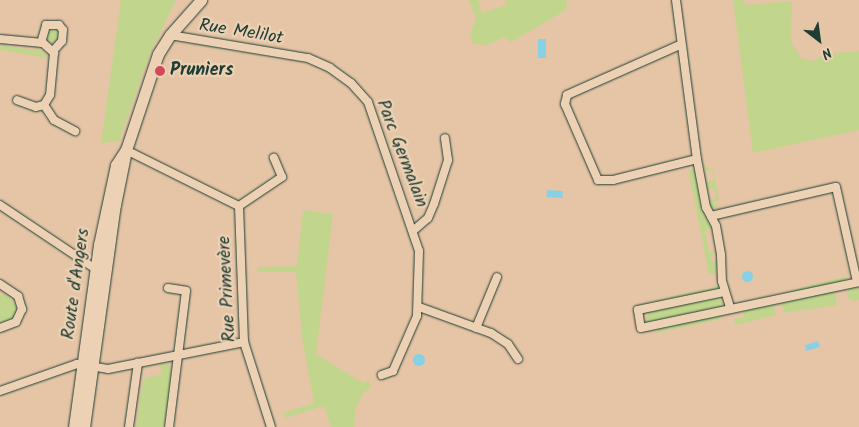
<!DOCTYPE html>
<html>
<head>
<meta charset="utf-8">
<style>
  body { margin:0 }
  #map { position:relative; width:859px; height:427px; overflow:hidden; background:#e5c5a6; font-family:Kalam,sans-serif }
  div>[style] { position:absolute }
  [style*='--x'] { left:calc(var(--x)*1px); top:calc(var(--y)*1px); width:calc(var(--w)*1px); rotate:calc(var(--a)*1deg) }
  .green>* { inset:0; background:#c1d68c; transform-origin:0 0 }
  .round { border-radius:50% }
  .water>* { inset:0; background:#86d1e6; transform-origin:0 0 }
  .roads { filter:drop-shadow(0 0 1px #1f3d34) drop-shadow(0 0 1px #1f3d34) }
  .street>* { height:8px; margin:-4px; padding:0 4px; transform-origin:4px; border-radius:4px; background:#edd1b4 }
  .secondary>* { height:11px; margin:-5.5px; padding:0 5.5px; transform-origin:5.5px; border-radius:5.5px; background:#edd1b4 }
  .dots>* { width:14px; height:14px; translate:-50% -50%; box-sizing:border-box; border:2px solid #edd1b4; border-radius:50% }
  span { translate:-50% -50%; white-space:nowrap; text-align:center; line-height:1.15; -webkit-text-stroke:4.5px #edd1b4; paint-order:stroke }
  .street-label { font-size:18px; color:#1f3d34 }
  .poi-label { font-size:18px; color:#1f3d34; font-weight:700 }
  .left { translate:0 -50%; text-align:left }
  .north { position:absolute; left:794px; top:15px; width:50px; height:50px; -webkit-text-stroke:4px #edd1b4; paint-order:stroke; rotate:150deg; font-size:14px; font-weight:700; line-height:20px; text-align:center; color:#1f3d34 }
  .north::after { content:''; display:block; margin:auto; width:18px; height:22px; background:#1f3d34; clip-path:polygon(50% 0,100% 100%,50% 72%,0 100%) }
</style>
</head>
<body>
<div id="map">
  <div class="green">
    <i style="clip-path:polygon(121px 0,176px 0,150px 54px,119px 141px,101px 143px)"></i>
    <i style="clip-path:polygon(469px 0,478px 0,482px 13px,506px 5px,505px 0,567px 0,566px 10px,520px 37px,511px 42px,504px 37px,487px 45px,473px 44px,470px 34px,476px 19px)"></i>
    <i style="clip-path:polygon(733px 0,744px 0,745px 5px,792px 1px,791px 42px,801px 58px,812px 61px,825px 54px,859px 51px,859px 130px,753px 153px)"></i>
    <i class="round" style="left:45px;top:28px;width:14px;height:14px"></i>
    <i style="clip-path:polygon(0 45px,43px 51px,48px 58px,0 50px)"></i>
    <i style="clip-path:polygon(703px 167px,711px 168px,714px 172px,719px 200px,713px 203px,719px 207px,718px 209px,712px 208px,709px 201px,716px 198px,714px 188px,707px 189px,706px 182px,714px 180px,712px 170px,704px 171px)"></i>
    <i style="clip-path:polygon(688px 169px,695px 171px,703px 213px,712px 228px,705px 231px,709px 252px,717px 250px,711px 256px,712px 261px,717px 261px,716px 273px,709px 274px)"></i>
    <i style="clip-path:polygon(303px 210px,333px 214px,316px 354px,363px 383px,368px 380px,371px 388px,364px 392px,356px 406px,354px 427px,331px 427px,324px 406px,285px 418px,283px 413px,314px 403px,302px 337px,296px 272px,257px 272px,258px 267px,297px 266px)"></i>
    <i style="left:845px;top:277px;width:4px;height:54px;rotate:76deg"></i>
    <i style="clip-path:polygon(719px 285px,717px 291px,641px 303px,713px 288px)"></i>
    <i class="round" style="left:847px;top:287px;width:14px;height:14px"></i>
    <i style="clip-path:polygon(835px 292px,837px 305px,784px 313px,781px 302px)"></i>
    <i style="clip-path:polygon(0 294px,9px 296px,16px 306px,14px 318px,3px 324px,0 324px)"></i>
    <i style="clip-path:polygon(716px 298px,723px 302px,720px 308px,650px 323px,646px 320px,650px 311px)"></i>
    <i style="clip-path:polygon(774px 304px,776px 315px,735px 325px,734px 319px,744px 317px,744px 310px)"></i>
    <i style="clip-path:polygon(720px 315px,721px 319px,655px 333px,660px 327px)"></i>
    <i style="clip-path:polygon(160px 363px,168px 364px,173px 373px,163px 427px,136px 427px,142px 385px,145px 378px,162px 374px)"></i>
  </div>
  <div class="water">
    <i style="left:538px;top:39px;width:8px;height:19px"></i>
    <i style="left:547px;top:190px;width:16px;height:7px;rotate:4deg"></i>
    <i class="round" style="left:741.5px;top:270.5px;width:11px;height:11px"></i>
    <i style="left:818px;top:341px;width:6px;height:14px;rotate:72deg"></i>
    <i class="round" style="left:413px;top:354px;width:12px;height:12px"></i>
  </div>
  <div class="roads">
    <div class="street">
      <i style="--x:676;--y:0;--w:160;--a:82.5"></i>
      <i style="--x:697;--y:159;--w:87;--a:166"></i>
      <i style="--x:613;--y:180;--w:15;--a:180"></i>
      <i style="--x:598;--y:180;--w:83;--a:-113.5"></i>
      <i style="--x:565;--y:104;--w:9;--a:-77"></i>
      <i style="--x:567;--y:95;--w:124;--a:-23.9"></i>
      <i style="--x:170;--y:35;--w:140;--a:9.5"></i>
      <i style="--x:308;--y:58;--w:24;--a:24"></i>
      <i style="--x:330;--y:68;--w:26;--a:36"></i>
      <i style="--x:351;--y:83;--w:25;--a:48"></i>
      <i style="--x:368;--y:102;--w:157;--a:71.1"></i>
      <i style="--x:419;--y:251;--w:65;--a:91.8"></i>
      <i style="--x:417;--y:316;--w:60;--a:113.6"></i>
      <i style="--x:393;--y:371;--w:12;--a:160"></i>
      <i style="--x:0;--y:39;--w:43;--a:5.3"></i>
      <i style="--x:43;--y:43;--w:15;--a:42"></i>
      <i style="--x:54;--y:53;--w:42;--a:95.4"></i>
      <i style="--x:50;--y:95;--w:12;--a:121"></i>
      <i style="--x:44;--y:105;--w:8;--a:166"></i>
      <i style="--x:36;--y:107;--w:20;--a:-160"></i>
      <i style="--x:41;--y:43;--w:19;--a:-74"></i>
      <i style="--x:46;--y:25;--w:13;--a:0"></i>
      <i style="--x:59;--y:25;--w:6;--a:51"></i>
      <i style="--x:63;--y:30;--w:11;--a:95"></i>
      <i style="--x:62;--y:41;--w:13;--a:132"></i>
      <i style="--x:44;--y:105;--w:18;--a:56"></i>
      <i style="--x:54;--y:120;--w:24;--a:28"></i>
      <i style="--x:126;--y:150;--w:126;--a:26.4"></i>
      <i style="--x:239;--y:206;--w:136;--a:87.9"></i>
      <i style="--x:244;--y:342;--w:89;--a:72.4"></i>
      <i style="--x:697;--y:159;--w:49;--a:79.4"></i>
      <i style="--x:706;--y:207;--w:21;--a:62"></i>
      <i style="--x:716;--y:226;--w:29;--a:80"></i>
      <i style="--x:721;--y:255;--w:26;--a:88"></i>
      <i style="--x:722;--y:281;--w:27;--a:73"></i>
      <i style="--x:0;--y:205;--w:120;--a:33.8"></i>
      <i style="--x:239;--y:206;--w:52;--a:-34"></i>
      <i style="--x:282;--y:177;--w:21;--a:-113"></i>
      <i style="--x:711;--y:216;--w:128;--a:-13.1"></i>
      <i style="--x:836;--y:187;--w:97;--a:77.5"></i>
      <i style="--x:414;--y:230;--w:18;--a:-41"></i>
      <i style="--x:428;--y:218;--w:15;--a:-67"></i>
      <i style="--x:434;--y:204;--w:46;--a:-72.3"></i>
      <i style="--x:448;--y:160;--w:22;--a:-98"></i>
      <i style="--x:0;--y:284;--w:22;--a:34"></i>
      <i style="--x:18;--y:296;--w:14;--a:73"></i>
      <i style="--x:22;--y:309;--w:14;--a:115"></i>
      <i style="--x:16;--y:322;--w:17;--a:159"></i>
      <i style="--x:168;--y:288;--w:18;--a:9"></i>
      <i style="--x:186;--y:291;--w:137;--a:97.1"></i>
      <i style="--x:724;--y:292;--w:88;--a:168.2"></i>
      <i style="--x:638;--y:310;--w:18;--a:81"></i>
      <i style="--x:641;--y:328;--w:223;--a:-11.9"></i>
      <i style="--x:419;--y:307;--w:77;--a:19.9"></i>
      <i style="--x:491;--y:333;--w:20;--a:33"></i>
      <i style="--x:508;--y:344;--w:18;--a:56"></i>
      <i style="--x:476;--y:328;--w:55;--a:-67.6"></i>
      <i style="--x:0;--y:391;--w:82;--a:-19.3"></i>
      <i style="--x:77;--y:364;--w:31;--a:9"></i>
      <i style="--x:108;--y:369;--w:139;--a:-11.2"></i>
      <i style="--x:129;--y:427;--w:65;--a:-82"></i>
    </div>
    <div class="secondary">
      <i style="--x:74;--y:427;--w:184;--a:-82.2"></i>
      <i style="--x:99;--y:245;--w:82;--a:-78"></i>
      <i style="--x:116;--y:165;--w:17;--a:-57"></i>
      <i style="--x:84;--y:427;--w:224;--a:-82.1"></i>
      <i style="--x:115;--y:205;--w:56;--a:-78.7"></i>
      <i style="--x:126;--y:150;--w:101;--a:-71.6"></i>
      <i style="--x:158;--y:54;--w:22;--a:-58"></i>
      <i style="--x:170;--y:35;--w:47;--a:-48.5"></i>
    </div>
  </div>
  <div class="dots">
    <i style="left:160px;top:71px;background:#d1495b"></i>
  </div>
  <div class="street-label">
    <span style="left:241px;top:33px;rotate:9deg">Rue Melilot</span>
    <span style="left:401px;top:154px;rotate:69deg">Parc Germalain</span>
    <span style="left:77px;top:284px;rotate:-82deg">Route d'Angers</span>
    <span style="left:228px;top:289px;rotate:-93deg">Rue Primevère</span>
  </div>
  <div class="poi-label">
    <span class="left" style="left:170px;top:71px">Pruniers</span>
  </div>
  <div class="north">N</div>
</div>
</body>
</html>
